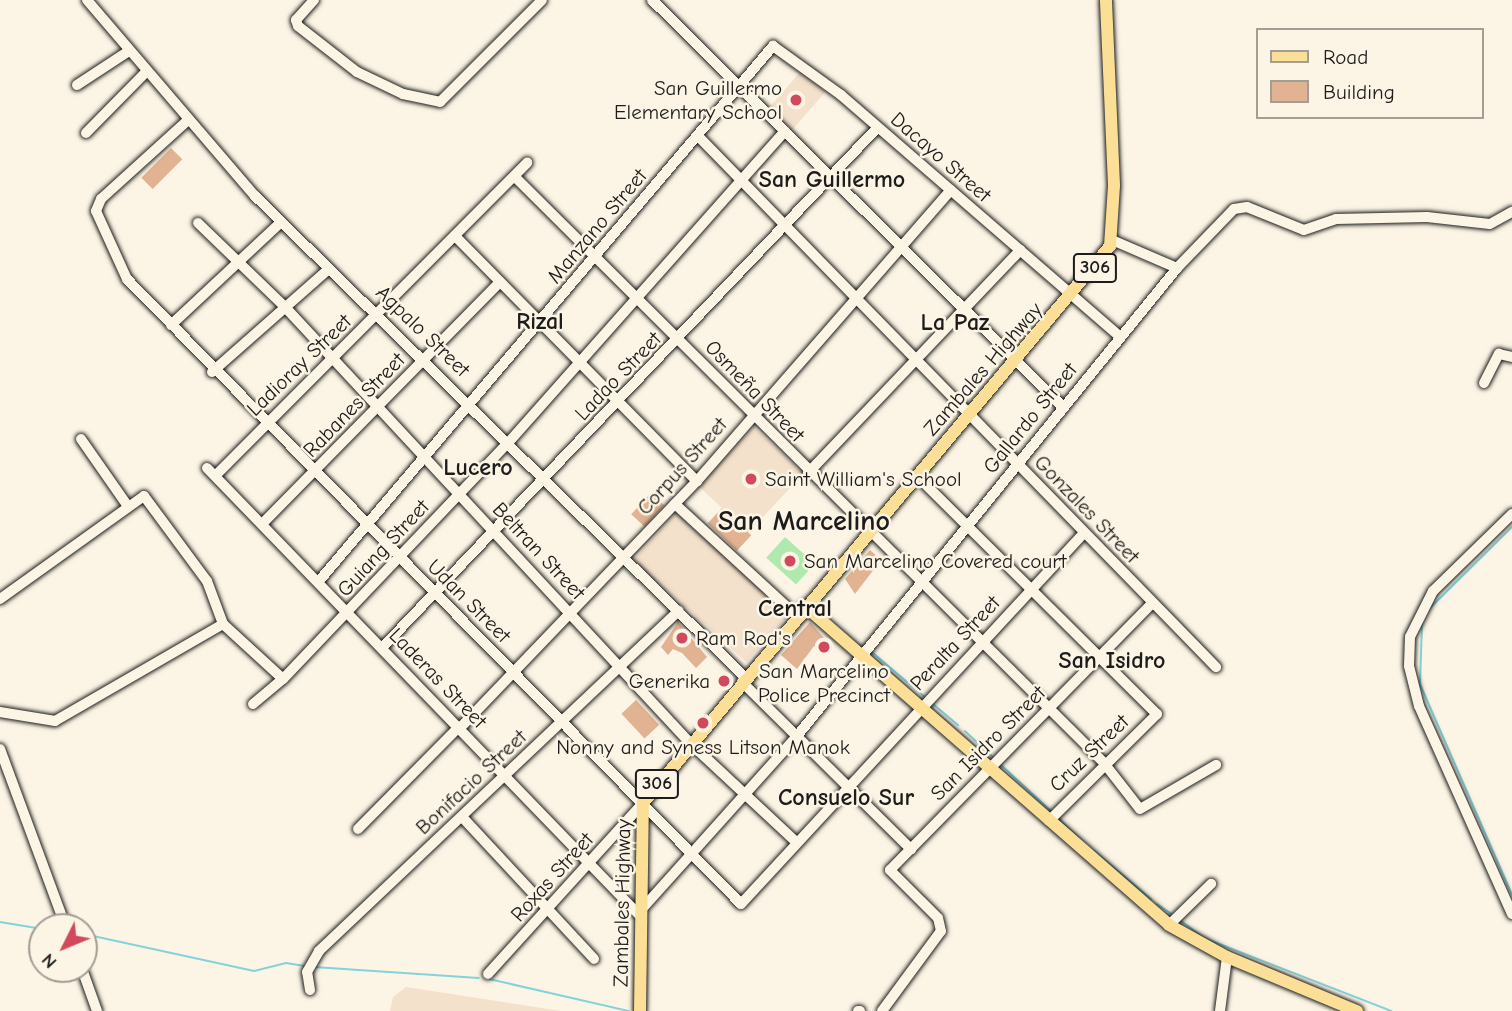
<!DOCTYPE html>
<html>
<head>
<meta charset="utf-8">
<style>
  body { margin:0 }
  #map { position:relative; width:1512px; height:1011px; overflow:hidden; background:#fcf5e5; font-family:"Comic Neue",sans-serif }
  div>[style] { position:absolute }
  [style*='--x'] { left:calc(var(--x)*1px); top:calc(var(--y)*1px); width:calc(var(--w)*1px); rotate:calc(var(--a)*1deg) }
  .built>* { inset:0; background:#f4e1cc; transform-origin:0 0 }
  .green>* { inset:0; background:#b0e9ae; transform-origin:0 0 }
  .stream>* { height:2px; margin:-1px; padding:0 1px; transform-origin:1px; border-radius:1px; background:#82d3db }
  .building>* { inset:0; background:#e1b392; transform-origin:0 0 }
  .roads { filter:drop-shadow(0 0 2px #1c1c1c) drop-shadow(0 0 2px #1c1c1c) }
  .minor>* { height:10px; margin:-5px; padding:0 5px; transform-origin:5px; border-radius:5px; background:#fcf5e5 }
  .major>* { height:12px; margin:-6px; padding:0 6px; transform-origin:6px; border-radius:6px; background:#fbdf96 }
  .dots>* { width:19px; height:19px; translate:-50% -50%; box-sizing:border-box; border:4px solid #fcf5e5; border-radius:50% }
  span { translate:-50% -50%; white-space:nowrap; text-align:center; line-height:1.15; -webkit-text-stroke:5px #fcf5e5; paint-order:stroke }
  .shield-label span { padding:2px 5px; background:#fcf5e5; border:2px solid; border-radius:5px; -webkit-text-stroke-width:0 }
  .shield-label { font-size:19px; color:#1c1c1c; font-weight:700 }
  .poi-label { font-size:21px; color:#1c1c1c }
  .right { translate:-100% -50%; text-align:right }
  .left { translate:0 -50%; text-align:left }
  .street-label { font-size:21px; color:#1c1c1c }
  .quarter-label { font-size:24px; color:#1c1c1c; font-weight:700 }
  .district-label { font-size:28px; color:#1c1c1c; font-weight:700 }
  .legend { position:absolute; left:1256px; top:28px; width:228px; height:91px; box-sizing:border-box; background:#fcf5e5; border:2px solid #a29e95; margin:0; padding:9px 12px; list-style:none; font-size:21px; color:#1c1c1c }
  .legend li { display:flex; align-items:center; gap:14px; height:35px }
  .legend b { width:35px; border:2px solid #a29e95 }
  .north { position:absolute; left:28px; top:913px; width:70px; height:70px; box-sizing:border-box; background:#fcf5e5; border:2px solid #a29e95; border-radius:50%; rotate:227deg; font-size:19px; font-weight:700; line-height:28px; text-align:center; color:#1c1c1c }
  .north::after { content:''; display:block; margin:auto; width:24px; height:32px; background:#d1495b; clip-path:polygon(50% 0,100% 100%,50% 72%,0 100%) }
</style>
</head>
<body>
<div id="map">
  <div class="built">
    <i style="left:801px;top:71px;width:32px;height:50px;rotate:41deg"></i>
    <i style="left:754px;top:427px;width:68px;height:81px;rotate:43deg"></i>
    <i style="left:677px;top:512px;width:152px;height:65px;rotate:42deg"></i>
    <i style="clip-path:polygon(406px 987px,561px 1011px,390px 1011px,393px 997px)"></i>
  </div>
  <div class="green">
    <i style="left:785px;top:537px;width:40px;height:28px;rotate:42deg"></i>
  </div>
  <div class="stream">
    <i style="--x:1428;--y:610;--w:118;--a:-44.7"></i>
    <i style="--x:1422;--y:624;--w:60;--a:91.9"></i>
    <i style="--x:1420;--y:684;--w:230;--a:66.4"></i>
    <i style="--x:873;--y:653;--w:68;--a:40.2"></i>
    <i style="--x:933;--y:704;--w:33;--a:40"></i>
    <i style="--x:965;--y:731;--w:41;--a:43"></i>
    <i style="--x:999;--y:763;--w:71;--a:42.7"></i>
    <i style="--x:1058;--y:818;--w:36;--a:44"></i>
    <i style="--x:1094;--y:851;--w:75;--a:40.1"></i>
    <i style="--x:1157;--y:904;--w:18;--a:34"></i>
    <i style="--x:1180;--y:920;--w:30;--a:37"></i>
    <i style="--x:1204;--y:938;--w:201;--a:21.3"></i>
    <i style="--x:0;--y:922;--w:43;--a:9.5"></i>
    <i style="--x:84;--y:934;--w:174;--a:12.3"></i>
    <i style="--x:254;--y:971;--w:33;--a:-14"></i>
    <i style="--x:286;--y:963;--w:19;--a:9"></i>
    <i style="--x:314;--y:967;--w:165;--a:3.8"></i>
    <i style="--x:489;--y:979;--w:144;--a:12.9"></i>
  </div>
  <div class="building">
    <i style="left:171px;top:148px;width:16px;height:42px;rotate:45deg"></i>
    <i style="left:651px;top:493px;width:18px;height:29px;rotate:43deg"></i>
    <i style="left:722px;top:508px;width:40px;height:21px;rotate:43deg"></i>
    <i style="clip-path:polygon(870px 550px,881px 560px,855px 594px,845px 579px)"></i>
    <i style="clip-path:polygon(678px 622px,707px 657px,696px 668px,682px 653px,673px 649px,668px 655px,661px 647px)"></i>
    <i style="clip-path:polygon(810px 622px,832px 647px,825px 655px,814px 646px,797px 669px,781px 655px)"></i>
    <i style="left:636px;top:700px;width:34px;height:20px;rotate:47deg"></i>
  </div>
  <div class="roads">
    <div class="minor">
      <i style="--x:87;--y:0;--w:258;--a:49.4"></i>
      <i style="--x:255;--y:196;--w:687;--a:44.47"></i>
      <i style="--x:314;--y:0;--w:27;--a:132"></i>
      <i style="--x:296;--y:20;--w:6;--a:72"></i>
      <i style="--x:298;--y:26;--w:75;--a:37.9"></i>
      <i style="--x:357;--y:72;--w:51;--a:25.6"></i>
      <i style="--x:403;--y:94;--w:38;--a:12"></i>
      <i style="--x:440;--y:102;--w:144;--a:-45"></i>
      <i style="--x:652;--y:0;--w:578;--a:44.72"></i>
      <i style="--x:77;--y:85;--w:62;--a:-33.2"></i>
      <i style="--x:187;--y:121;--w:116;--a:137.8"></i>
      <i style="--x:101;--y:199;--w:13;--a:113"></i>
      <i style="--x:96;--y:211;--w:75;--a:65.5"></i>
      <i style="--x:127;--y:279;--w:876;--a:45.51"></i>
      <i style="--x:741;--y:904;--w:505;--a:-47.25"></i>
      <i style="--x:86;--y:133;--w:87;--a:-45.5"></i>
      <i style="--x:698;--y:136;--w:742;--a:45.71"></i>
      <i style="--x:515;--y:177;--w:831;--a:44.85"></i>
      <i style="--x:1104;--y:763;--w:58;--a:52"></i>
      <i style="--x:1140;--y:809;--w:88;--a:-30.1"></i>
      <i style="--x:198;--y:223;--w:121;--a:44"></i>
      <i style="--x:285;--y:307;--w:595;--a:47.11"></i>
      <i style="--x:690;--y:743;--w:145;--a:43"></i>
      <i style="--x:457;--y:238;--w:342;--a:45.4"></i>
      <i style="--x:1112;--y:240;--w:71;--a:23.3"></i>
      <i style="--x:171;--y:325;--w:151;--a:-43.1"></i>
      <i style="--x:212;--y:372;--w:156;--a:-41.4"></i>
      <i style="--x:1484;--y:383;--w:33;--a:-63"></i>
      <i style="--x:1499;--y:354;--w:13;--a:13"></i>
      <i style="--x:81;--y:439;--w:80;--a:55.1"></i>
      <i style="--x:207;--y:468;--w:624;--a:45.97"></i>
      <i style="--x:808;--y:473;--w:308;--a:-46.4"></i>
      <i style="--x:216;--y:475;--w:441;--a:-45.1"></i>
      <i style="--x:917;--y:476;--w:338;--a:44.8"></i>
      <i style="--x:1157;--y:714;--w:152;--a:135.3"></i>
      <i style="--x:675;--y:504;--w:166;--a:42.6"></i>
      <i style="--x:1512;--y:514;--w:110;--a:135.7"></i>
      <i style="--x:1433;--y:591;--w:51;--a:116.6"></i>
      <i style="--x:1410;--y:637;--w:29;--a:92"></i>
      <i style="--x:1409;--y:666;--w:41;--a:76"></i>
      <i style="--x:1419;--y:706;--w:228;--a:65.9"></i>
      <i style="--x:263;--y:523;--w:338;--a:-45.5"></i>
      <i style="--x:319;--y:581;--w:702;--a:-49.68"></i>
      <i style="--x:773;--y:46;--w:84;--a:35.8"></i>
      <i style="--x:841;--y:95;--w:369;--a:40.9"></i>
      <i style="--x:0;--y:599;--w:177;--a:-35.6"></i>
      <i style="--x:144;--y:496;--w:106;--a:53.5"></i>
      <i style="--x:207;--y:581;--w:46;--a:69.6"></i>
      <i style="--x:382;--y:648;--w:718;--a:-46.41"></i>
      <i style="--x:742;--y:682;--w:238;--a:44.7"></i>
      <i style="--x:253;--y:704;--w:39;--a:-40"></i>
      <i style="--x:0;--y:712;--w:56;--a:9.3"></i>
      <i style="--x:55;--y:721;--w:194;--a:-30"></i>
      <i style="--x:223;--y:624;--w:81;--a:42.5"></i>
      <i style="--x:283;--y:679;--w:326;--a:-46.4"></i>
      <i style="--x:508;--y:443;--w:417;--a:-48.4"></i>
      <i style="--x:460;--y:728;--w:342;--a:-46.2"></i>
      <i style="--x:697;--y:481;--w:386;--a:-48.9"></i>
      <i style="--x:0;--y:749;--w:190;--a:69.7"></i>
      <i style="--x:464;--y:819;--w:191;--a:47.1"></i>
      <i style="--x:358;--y:829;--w:144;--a:-45.3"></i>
      <i style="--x:641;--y:910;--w:234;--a:-48.1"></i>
      <i style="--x:797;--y:736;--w:603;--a:-50.92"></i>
      <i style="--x:1177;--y:268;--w:82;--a:-46"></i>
      <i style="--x:1234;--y:209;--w:13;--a:-9"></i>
      <i style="--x:1247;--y:207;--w:61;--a:22"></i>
      <i style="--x:1304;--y:230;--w:34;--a:-19"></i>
      <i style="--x:1336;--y:219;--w:91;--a:-1.3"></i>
      <i style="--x:1427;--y:217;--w:63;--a:6.3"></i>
      <i style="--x:1490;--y:224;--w:25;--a:-29"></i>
      <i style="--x:1169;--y:925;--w:59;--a:-44.3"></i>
      <i style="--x:82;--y:969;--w:45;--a:70.3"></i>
      <i style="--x:488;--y:974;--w:231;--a:-47.8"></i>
      <i style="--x:310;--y:990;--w:18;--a:-99"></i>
      <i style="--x:307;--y:972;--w:24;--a:-60"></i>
      <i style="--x:319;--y:951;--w:495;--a:-43.4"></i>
      <i style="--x:858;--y:1011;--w:2;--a:0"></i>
      <i style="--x:882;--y:1011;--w:99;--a:-53.6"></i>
      <i style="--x:941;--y:931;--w:13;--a:-103"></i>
      <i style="--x:938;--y:918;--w:68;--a:-135"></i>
      <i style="--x:890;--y:870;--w:374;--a:-45.5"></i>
      <i style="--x:1220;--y:1011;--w:54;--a:-82.6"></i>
    </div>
    <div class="major">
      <i style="--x:805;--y:606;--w:484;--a:41.2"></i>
      <i style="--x:1169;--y:925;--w:66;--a:28.9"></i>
      <i style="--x:1227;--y:957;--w:141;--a:22.6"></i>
      <i style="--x:640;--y:1011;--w:208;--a:-89.2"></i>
      <i style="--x:643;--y:803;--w:727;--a:-50.02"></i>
      <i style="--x:1110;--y:246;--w:61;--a:-86.2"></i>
      <i style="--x:1114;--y:185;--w:185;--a:-92.5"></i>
    </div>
  </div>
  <div class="dots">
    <i style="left:796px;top:100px;background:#d1495b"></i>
    <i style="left:751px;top:479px;background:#d1495b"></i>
    <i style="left:790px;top:561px;background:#d1495b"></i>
    <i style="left:682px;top:638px;background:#d1495b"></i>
    <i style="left:824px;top:647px;background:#d1495b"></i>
    <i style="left:724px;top:681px;background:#d1495b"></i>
    <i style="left:703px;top:723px;background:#d1495b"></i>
  </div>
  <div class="shield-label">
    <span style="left:1095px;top:268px">306</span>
    <span style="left:657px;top:784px">306</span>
  </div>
  <div class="poi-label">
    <span class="right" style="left:782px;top:100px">San Guillermo<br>Elementary School</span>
    <span class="left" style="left:765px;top:479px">Saint William's School</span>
    <span class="left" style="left:804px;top:561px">San Marcelino Covered court</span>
    <span class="left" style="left:696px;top:638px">Ram Rod's</span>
    <span style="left:824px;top:683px">San Marcelino<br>Police Precinct</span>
    <span class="right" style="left:710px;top:681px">Generika</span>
    <span style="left:703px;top:747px">Nonny and Syness Litson Manok</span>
  </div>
  <div class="street-label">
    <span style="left:941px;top:157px;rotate:41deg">Dacayo Street</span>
    <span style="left:597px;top:226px;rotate:-50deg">Manzano Street</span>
    <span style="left:423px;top:331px;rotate:44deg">Agpalo Street</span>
    <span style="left:299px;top:365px;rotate:-44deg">Ladioray Street</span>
    <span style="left:983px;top:369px;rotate:-49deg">Zambales Highway</span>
    <span style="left:618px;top:376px;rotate:-46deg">Ladao Street</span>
    <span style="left:755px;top:391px;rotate:46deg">Osmeña Street</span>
    <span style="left:354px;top:405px;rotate:-46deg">Rabanes Street</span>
    <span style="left:1030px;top:418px;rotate:-51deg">Gallardo Street</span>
    <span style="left:682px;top:466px;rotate:-48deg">Corpus Street</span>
    <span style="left:1087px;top:509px;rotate:46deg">Gonzales Street</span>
    <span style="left:383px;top:548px;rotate:-47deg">Guiang Street</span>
    <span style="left:539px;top:551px;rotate:47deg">Beltran Street</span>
    <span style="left:469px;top:601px;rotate:45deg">Udan Street</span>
    <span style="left:955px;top:643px;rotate:-47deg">Peralta Street</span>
    <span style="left:438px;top:678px;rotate:46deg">Laderas Street</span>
    <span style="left:988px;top:743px;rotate:-45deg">San Isidro Street</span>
    <span style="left:1089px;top:753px;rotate:-44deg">Cruz Street</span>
    <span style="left:471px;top:782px;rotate:-43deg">Bonifacio Street</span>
    <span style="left:552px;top:877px;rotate:-48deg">Roxas Street</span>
    <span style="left:622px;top:903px;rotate:-89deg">Zambales Highway</span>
  </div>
  <div class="quarter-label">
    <span style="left:832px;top:180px">San Guillermo</span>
    <span style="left:540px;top:322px">Rizal</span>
    <span style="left:955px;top:323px">La Paz</span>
    <span style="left:478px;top:468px">Lucero</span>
    <span style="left:795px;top:609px">Central</span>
    <span style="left:1112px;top:661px">San Isidro</span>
    <span style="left:846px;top:798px">Consuelo Sur</span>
  </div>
  <div class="district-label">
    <span style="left:804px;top:521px">San Marcelino</span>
  </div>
  <ul class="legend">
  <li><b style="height:9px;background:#fbdf96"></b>Road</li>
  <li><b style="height:19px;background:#e1b392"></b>Building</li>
  </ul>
  <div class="north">N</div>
</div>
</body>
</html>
